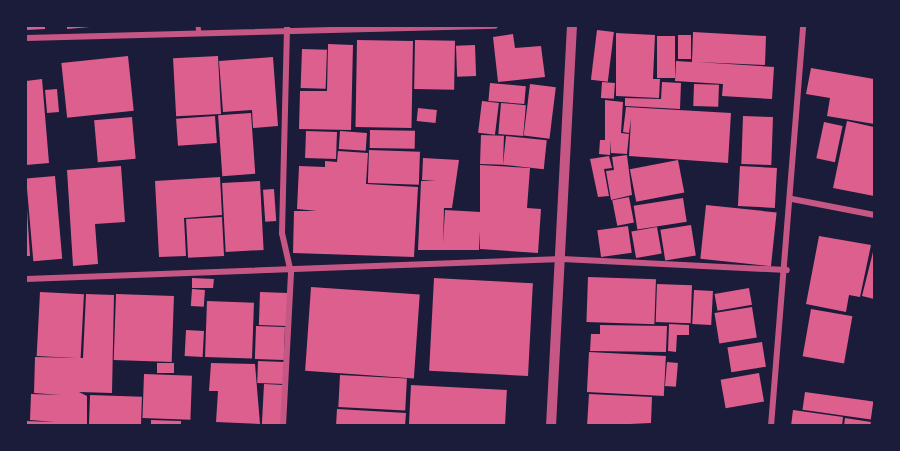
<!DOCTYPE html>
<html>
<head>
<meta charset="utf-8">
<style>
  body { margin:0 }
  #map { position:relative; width:900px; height:451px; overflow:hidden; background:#1b1b3a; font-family:"Fira Sans",sans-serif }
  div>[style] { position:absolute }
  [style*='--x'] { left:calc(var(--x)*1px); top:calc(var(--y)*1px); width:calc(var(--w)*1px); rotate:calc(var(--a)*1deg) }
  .building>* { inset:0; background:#dd5f8e; transform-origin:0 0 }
  .service>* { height:4.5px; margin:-2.25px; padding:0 2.25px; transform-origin:2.25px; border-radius:2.25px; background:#c65784 }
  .minor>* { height:6px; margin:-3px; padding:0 3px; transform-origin:3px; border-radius:3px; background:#c65784 }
  .tertiary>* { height:10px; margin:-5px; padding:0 5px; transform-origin:5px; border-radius:5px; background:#c65784 }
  span { translate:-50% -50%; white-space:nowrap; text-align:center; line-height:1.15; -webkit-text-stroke:6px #1b1b3a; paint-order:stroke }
  .frame { position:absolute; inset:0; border:27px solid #1b1b3a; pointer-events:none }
</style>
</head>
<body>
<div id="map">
  <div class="building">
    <i style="clip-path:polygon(26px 26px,45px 26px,45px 29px,26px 30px)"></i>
    <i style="clip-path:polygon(67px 26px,90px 26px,90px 27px,67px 29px)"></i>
    <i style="left:597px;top:30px;width:17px;height:50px;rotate:7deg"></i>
    <i style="clip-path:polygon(693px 32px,766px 36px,765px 65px,697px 62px,774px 67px,772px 99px,722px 96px,723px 84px,675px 81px,676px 61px,692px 62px)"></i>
    <i style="clip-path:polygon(616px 33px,655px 35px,653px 79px,660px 79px,659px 98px,616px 96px)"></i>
    <i style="clip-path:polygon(513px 34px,515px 48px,541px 46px,545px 77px,498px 82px,493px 37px)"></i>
    <i style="left:678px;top:35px;width:13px;height:24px"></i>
    <i style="left:657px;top:36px;width:18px;height:42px"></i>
    <i style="left:357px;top:40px;width:56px;height:87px;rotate:1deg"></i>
    <i style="left:415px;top:40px;width:40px;height:49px;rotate:1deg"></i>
    <i style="clip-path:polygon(328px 44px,353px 45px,351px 130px,299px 129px,300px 91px,327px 91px)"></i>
    <i style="left:475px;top:45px;width:31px;height:19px;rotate:88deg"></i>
    <i style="left:302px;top:49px;width:25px;height:39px;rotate:2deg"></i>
    <i style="left:128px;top:56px;width:55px;height:67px;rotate:84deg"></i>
    <i style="left:218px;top:56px;width:58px;height:45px;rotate:87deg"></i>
    <i style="clip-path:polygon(273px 57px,278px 126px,253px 128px,252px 110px,223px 112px,219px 61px)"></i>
    <i style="clip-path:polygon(811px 68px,874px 79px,874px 124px,827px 116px,830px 98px,806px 94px)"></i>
    <i style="clip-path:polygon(42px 79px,49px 163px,26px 165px,26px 81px)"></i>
    <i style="left:602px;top:82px;width:13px;height:16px;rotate:4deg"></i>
    <i style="clip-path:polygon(662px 82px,681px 83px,680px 109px,625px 106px,625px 98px,661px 99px)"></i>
    <i style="left:490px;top:83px;width:36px;height:18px;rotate:5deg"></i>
    <i style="left:530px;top:84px;width:26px;height:52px;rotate:7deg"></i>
    <i style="left:694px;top:84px;width:25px;height:22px;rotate:2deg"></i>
    <i style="left:57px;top:89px;width:23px;height:12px;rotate:85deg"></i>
    <i style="clip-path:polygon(605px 100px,623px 102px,621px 133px,629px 134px,627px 154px,611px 153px,611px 140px,610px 155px,599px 154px,600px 140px,605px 140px)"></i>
    <i style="left:482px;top:101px;width:17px;height:32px;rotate:7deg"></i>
    <i style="left:501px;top:103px;width:25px;height:31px;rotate:5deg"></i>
    <i style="clip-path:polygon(626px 107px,731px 113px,728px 163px,629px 156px,631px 119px,629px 133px,623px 132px)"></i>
    <i style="left:418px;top:108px;width:19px;height:13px;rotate:6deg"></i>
    <i style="left:251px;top:113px;width:61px;height:33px;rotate:86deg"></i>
    <i style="left:215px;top:116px;width:27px;height:39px;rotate:86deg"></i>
    <i style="left:743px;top:116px;width:30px;height:48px;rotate:2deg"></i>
    <i style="left:132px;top:117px;width:42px;height:38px;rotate:85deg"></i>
    <i style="clip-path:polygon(847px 121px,874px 127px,874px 196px,833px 188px)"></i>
    <i style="left:824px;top:122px;width:19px;height:37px;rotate:12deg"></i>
    <i style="left:370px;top:130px;width:45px;height:18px;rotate:1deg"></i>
    <i style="left:306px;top:131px;width:31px;height:27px;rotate:2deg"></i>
    <i style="left:340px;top:131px;width:27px;height:18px;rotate:4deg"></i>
    <i style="left:481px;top:135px;width:23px;height:29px;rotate:2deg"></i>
    <i style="left:506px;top:136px;width:41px;height:29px;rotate:6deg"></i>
    <i style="left:369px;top:150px;width:51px;height:33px;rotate:2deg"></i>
    <i style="clip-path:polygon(338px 151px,368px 153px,366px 184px,418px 187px,414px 257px,293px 253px,294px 211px,317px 211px,297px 209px,299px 166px,325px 167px,325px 161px,337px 162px)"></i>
    <i style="clip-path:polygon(627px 155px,632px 195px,611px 200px,606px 171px,614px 170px,612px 157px)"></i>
    <i style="clip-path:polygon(609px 156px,612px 168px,604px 169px,609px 196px,598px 197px,590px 159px)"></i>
    <i style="clip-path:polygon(423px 158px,459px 160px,452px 208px,444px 208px,443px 244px,445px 210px,481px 212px,479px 250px,418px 250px,421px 181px,436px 181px,422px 180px)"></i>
    <i style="left:678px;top:160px;width:33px;height:49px;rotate:79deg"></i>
    <i style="clip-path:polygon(480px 165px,530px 168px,527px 208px,541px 209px,538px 253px,480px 249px)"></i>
    <i style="clip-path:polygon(121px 166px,125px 222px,95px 224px,98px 264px,73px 266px,67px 170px)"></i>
    <i style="left:740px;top:166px;width:37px;height:40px;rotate:3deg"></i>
    <i style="left:55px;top:176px;width:83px;height:29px;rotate:85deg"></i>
    <i style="clip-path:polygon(220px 177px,222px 215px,184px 218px,186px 256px,159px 257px,155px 181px)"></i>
    <i style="left:260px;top:181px;width:69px;height:38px;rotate:87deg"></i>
    <i style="left:274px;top:189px;width:32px;height:11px;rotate:86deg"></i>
    <i style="left:629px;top:197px;width:26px;height:17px;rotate:79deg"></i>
    <i style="left:683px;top:198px;width:24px;height:50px;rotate:81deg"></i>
    <i style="left:706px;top:205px;width:71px;height:54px;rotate:6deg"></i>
    <i style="clip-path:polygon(27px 209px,30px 256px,26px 256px,26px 210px)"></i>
    <i style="left:222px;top:217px;width:39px;height:36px;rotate:87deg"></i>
    <i style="left:691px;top:225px;width:31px;height:31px;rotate:81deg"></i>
    <i style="left:628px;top:226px;width:27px;height:31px;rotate:82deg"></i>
    <i style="left:657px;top:227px;width:27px;height:26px;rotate:80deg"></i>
    <i style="clip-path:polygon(819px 236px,871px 245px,860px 297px,849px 295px,846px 312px,806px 304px)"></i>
    <i style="clip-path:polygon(874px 248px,874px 299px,862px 296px)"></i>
    <i style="left:588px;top:277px;width:68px;height:45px;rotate:2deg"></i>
    <i style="clip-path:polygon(192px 278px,214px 279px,213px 288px,192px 288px)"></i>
    <i style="left:434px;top:278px;width:99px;height:93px;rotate:3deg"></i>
    <i style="left:657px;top:284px;width:35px;height:38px;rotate:2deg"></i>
    <i style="left:311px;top:287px;width:109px;height:84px;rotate:4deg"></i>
    <i style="left:749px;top:288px;width:17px;height:35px;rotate:80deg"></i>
    <i style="left:192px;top:289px;width:13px;height:17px;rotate:4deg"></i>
    <i style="left:694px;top:290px;width:19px;height:34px;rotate:3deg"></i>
    <i style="left:40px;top:292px;width:44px;height:64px;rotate:3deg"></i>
    <i style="left:260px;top:292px;width:28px;height:33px;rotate:2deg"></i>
    <i style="clip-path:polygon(86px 294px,114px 295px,112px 393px,79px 392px,87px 396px,87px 426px,26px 426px,26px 421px,55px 422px,30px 420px,31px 394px,61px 395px,34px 393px,35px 357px,83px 358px)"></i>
    <i style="left:116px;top:294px;width:58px;height:66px;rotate:2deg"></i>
    <i style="left:207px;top:301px;width:47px;height:56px;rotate:2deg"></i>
    <i style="left:752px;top:307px;width:31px;height:38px;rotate:81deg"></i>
    <i style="left:811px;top:309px;width:42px;height:48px;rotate:10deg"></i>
    <i style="clip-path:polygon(669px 324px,689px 325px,689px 335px,677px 335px,676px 352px,668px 351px)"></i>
    <i style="clip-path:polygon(600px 325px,667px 326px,666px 352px,590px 351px,591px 334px,600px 334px)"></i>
    <i style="left:256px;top:326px;width:29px;height:33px;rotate:2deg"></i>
    <i style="left:186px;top:330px;width:18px;height:26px;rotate:3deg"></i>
    <i style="left:762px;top:342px;width:25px;height:35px;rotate:81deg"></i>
    <i style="left:589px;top:352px;width:77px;height:40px;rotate:3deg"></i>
    <i style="left:258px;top:361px;width:27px;height:22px;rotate:2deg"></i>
    <i style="left:667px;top:362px;width:11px;height:24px;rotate:5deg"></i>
    <i style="left:157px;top:363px;width:17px;height:10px"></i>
    <i style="clip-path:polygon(211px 363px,255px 364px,260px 424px,216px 422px,218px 391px,209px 391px)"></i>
    <i style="left:759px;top:373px;width:29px;height:39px;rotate:80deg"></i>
    <i style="left:144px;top:374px;width:48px;height:44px;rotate:2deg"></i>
    <i style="left:340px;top:375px;width:67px;height:32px;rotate:3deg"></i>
    <i style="left:264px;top:384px;width:20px;height:42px;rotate:3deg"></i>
    <i style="left:411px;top:385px;width:96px;height:41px;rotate:3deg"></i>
    <i style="left:805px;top:392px;width:69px;height:18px;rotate:8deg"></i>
    <i style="clip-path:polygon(589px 394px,652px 397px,651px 423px,587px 426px)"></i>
    <i style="left:90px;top:395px;width:52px;height:30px;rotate:2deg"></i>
    <i style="clip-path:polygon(337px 409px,406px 413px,405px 426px,336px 426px)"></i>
    <i style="clip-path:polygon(793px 410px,843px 417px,842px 426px,791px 426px)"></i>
    <i style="clip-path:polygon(845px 418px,871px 422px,870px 426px,844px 426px)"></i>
    <i style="clip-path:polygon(151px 420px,181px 421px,181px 426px,151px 426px)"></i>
  </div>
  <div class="service">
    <i style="--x:198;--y:26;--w:7;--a:82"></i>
  </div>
  <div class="minor">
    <i style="--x:26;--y:38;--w:469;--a:-1.5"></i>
    <i style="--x:792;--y:199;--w:84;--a:11"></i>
    <i style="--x:26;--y:279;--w:536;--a:-2.14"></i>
    <i style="--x:562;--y:259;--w:225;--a:2.8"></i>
    <i style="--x:283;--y:426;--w:153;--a:-87"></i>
    <i style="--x:291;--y:273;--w:41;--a:-102.7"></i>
    <i style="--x:282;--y:233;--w:207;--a:-88.6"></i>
    <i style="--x:771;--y:426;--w:401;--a:-85.4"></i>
  </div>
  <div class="tertiary">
    <i style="--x:551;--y:426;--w:401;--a:-87"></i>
  </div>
  <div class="frame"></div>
</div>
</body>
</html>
